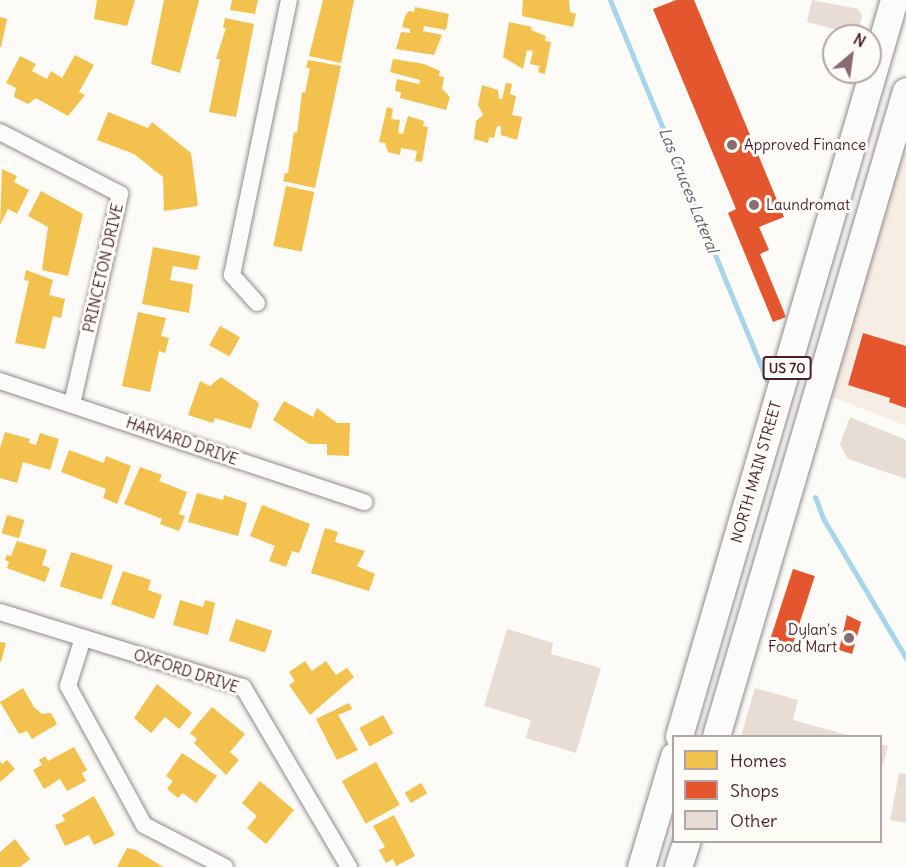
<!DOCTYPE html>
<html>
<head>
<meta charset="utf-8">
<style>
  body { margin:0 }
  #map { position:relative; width:906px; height:867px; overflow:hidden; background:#fcfbf8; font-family:Delius,sans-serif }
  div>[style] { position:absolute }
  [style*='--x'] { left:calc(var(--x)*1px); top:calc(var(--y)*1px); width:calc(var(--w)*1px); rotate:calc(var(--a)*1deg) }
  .built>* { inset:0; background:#f6eee5 }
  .homes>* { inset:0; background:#f2c14e; transform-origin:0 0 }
  .shops>* { inset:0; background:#e4572e; transform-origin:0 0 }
  .stream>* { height:5px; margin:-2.5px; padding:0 2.5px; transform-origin:2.5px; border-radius:2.5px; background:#a7d6ea }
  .building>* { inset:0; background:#e7ddd5 }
  .roads { filter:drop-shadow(0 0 2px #928a8b) drop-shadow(0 0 2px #928a8b) }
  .minor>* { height:16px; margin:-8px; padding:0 8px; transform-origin:8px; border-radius:8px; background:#fbfbf9 }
  .primary>* { height:27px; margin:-13.5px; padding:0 13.5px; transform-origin:13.5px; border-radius:13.5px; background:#fbfbf9 }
  .dots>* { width:16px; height:16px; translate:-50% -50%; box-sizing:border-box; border:3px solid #fdfcf7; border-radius:50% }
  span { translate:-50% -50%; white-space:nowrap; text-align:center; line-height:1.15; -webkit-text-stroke:6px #fdfcf7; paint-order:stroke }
  .shield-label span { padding:2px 4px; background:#fdfcf7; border:2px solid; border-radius:4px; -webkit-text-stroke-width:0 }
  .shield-label { font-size:14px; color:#4a1f2b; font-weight:700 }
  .poi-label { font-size:15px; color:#4a1f2b }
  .left { translate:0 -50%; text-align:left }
  .right { translate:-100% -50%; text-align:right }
  .street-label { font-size:15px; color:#4a1f2b }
  .water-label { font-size:16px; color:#5e596c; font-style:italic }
  .legend { position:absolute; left:672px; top:735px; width:210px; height:108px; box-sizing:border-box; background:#fdfcf7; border:2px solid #b5a4a5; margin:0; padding:8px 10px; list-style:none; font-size:18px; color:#4a1f2b }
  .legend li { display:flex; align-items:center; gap:12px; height:30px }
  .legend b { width:30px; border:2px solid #b5a4a5 }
  .north { position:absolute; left:822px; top:24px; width:60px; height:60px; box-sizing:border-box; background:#fdfcf7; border:2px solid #b5a4a5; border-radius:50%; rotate:29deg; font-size:16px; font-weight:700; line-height:24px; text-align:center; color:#4a1f2b }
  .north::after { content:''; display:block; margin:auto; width:21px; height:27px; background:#886c73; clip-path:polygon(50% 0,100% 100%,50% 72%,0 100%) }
</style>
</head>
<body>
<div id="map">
  <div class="built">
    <i style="clip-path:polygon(906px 124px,906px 426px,825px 394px)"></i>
  </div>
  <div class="homes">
    <i style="clip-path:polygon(97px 0,135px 0,127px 26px,94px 19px)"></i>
    <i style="clip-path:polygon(164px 0,199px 0,180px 73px,151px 64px)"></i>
    <i style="clip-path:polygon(232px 0,258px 0,255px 14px,230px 10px)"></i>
    <i style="clip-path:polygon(323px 0,354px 0,341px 63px,309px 56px)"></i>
    <i style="clip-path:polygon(523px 0,569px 0,570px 12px,576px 14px,573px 27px,522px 16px)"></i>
    <i style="clip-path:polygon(415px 7px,449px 14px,446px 30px,424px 26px,423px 31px,442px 35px,434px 55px,396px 49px,401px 32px,410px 33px,410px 29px,402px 27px,405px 16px,409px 11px,414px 12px)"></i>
    <i style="clip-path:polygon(0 17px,7px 19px,1px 47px,0 47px)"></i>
    <i style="clip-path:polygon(225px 18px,254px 24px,236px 117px,209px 112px,220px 59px,216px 59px,226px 28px,223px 28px)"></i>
    <i style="clip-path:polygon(509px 22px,532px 27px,531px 30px,546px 36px,545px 41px,551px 42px,545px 74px,538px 72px,540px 66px,530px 64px,533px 51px,527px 50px,523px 69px,503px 57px)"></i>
    <i style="clip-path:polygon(75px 55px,94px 65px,79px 92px,85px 95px,68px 116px,36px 98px,28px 104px,14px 97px,16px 88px,6px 83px,20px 56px,36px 64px,32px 71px,47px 79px,51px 71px,62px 78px)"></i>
    <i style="clip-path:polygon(393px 59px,424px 64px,440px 71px,439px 76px,444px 77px,442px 89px,450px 97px,446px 110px,400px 98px,401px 92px,395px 91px,397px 79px,419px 84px,420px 80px,390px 72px)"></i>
    <i style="clip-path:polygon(308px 60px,341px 66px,315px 188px,283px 181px,285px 173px,288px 173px,294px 132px,297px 133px,302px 92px,305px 93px,310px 68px,306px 68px)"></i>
    <i style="clip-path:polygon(506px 83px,512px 84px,510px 94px,516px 96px,512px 115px,522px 117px,517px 140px,501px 135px,501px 126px,497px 126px,494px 138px,489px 137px,488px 143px,474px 139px,476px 121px,483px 115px,478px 105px,482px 85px,498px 90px,499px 99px,502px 99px)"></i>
    <i style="clip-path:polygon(387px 107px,393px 109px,391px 119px,400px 120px,398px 133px,403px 134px,408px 116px,424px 121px,423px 126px,428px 127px,422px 162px,415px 161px,417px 151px,401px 148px,400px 155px,388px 152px,385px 143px,379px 142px)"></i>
    <i style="clip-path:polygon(108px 112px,148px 128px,152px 122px,191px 153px,198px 206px,164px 211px,163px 177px,134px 154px,97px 140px)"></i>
    <i style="clip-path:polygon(2px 169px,17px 176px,14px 182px,29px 190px,17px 214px,8px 209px,0 225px)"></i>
    <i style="left:286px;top:186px;width:29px;height:61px;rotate:12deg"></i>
    <i style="clip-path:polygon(41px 191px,83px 214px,68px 276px,42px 270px,48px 227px,28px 216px)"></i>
    <i style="clip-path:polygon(153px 247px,200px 256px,197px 270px,173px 266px,170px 280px,193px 284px,189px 313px,142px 304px)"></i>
    <i style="clip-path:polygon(26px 270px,53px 280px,49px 295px,65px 299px,61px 318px,53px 316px,45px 349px,15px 343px,29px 281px,24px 280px)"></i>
    <i style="clip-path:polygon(138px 312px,166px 318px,161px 336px,169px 338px,165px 353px,159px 351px,150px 392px,122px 386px)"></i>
    <i style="left:220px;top:326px;width:23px;height:22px;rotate:29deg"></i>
    <i style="clip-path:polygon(221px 377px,259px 403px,251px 429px,215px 418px,213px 423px,188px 415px,200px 381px,210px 386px)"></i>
    <i style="clip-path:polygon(284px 401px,313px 417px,317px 408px,337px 423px,350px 423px,349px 456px,327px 455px,327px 444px,309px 444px,273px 420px)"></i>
    <i style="clip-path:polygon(5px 432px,30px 439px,29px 443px,36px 445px,40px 433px,59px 439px,50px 470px,23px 462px,17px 483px,0 478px,0 448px)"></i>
    <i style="clip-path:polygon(69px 450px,104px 463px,106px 456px,131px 466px,117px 504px,103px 498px,106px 489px,61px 472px)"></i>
    <i style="clip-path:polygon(140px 467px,162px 475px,159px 481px,187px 492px,179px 514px,185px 516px,179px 531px,160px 524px,162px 519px,124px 504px)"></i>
    <i style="clip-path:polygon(197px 493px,223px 500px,224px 495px,247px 503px,238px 536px,188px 522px)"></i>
    <i style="clip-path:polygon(262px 505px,310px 524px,299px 553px,292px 551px,286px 567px,269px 561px,275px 546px,250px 536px)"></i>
    <i style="left:7px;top:515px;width:18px;height:19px;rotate:16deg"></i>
    <i style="clip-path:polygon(325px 528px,338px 532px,335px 542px,365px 551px,357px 566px,375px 574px,369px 591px,311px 573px)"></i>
    <i style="clip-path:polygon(17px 541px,47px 550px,42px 565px,50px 568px,45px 582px,7px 568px,9px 562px,5px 560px,7px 555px,11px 556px)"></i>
    <i style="left:71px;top:552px;width:44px;height:36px;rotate:18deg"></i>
    <i style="clip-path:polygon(123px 571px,151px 580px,148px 590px,162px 595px,154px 619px,111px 604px)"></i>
    <i style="clip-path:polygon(180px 600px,203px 607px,205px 600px,215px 603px,208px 635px,173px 625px)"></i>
    <i style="left:236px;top:619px;width:38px;height:23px;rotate:18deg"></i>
    <i style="clip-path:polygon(0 642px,6px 643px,1px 662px,0 662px)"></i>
    <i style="clip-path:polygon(305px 661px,312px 671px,326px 661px,336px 675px,347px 668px,354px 677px,310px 715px,289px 685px,295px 681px,289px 672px)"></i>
    <i style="clip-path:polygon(157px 684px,192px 713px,179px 729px,165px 717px,151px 733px,134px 718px)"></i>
    <i style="clip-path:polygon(23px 688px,34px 707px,42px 714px,51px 713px,57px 724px,32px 739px,27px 731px,19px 734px,0 702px)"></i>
    <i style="clip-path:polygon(349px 703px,352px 709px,338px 715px,358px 750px,337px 760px,316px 719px)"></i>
    <i style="clip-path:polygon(212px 707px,245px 734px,230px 752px,239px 760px,226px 775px,194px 743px,197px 739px,190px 733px)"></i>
    <i style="left:383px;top:715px;width:21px;height:27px;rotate:61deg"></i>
    <i style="clip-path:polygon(74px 747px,87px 770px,82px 773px,86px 781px,67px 791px,60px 779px,44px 789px,33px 770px,42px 765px,39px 760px,45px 756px,48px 761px)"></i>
    <i style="clip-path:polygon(182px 753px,217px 776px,196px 803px,183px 793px,178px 798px,167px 789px,173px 781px,166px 776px)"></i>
    <i style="clip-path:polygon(7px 760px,15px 769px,0 782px,0 761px,2px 764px)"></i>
    <i style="left:376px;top:762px;width:49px;height:39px;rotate:61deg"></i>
    <i style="clip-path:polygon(260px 781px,294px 810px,266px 844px,247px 828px,257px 816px,242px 803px)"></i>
    <i style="left:421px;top:783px;width:12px;height:19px;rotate:59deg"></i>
    <i style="clip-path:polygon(94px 796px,115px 835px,94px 845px,89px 835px,65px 846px,55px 825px,65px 821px,62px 815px)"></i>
    <i style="clip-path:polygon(394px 815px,415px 856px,396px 866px,393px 859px,386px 863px,379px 850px,385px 847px,373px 826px)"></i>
    <i style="clip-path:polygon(15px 839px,30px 859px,20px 867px,0 867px,0 852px)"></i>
    <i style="clip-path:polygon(127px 848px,136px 850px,163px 867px,117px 867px)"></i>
  </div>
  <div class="shops">
    <i style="clip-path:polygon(676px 0,694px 0,784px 217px,759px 227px,769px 250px,760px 254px,786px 317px,773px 322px,728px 213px,736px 209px,653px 9px)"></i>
    <i style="clip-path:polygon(863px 333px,906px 346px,906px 408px,889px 402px,890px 398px,848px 385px)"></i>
    <i style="left:793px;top:569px;width:23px;height:72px;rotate:18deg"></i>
    <i style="clip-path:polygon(847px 615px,861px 622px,852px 654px,839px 650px)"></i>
  </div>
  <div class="stream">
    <i style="--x:610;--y:0;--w:411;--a:67.6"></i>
    <i style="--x:815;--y:497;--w:25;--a:69"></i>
    <i style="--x:824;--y:520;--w:161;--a:59.3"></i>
  </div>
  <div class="building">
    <i style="clip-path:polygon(812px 0,858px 9px,862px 16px,857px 35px,807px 22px)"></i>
    <i style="clip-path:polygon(850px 417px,906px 440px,906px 479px,848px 459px,840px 444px)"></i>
    <i style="clip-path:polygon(507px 629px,553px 643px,551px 654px,601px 668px,576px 753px,526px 738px,531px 720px,484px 706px)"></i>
    <i style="clip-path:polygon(755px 688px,798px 700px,793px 720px,851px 736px,741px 736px)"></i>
    <i style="clip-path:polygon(880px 744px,888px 746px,881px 771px,880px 770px)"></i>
    <i style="clip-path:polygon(899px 773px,906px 774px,906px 823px,890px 820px)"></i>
  </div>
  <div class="roads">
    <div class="minor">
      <i style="--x:0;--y:132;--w:135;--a:27.3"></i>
      <i style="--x:120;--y:194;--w:215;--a:102.9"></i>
      <i style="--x:257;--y:303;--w:38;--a:-132"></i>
      <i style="--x:232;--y:275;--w:281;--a:-78.3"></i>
      <i style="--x:0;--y:381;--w:384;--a:18.4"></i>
      <i style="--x:0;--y:612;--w:254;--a:17.2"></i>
      <i style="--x:243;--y:687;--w:209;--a:59.5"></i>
      <i style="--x:83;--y:638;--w:50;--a:107.4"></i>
      <i style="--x:68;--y:686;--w:158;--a:61.3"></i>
      <i style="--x:144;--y:825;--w:91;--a:27.4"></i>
    </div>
    <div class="primary">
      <i style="--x:679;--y:736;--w:767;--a:-73.72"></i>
      <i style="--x:716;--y:736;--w:672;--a:-73.59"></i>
      <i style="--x:641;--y:867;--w:116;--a:-73.4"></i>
      <i style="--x:678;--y:867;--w:26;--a:-72"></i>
    </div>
  </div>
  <div class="dots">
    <i style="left:732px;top:145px;background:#886c73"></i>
    <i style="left:754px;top:205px;background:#886c73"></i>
    <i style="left:849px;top:638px;background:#886c73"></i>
  </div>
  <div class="shield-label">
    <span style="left:787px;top:368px">US 70</span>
  </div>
  <div class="poi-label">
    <span class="left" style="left:744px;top:145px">Approved Finance</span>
    <span class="left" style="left:766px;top:205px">Laundromat</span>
    <span class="right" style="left:837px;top:638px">Dylan's<br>Food Mart</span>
  </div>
  <div class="street-label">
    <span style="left:103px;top:268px;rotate:-77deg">PRINCETON DRIVE</span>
    <span style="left:182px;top:441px;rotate:19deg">HARVARD DRIVE</span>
    <span style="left:756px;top:472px;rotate:-74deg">NORTH MAIN STREET</span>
    <span style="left:186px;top:671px;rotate:18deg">OXFORD DRIVE</span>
  </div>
  <div class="water-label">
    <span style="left:689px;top:190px;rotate:68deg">Las Cruces Lateral</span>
  </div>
  <ul class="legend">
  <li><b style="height:16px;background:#f2c14e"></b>Homes</li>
  <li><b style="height:16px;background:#e4572e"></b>Shops</li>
  <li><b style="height:16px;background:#e7ddd5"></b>Other</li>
  </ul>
  <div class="north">N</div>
</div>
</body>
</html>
